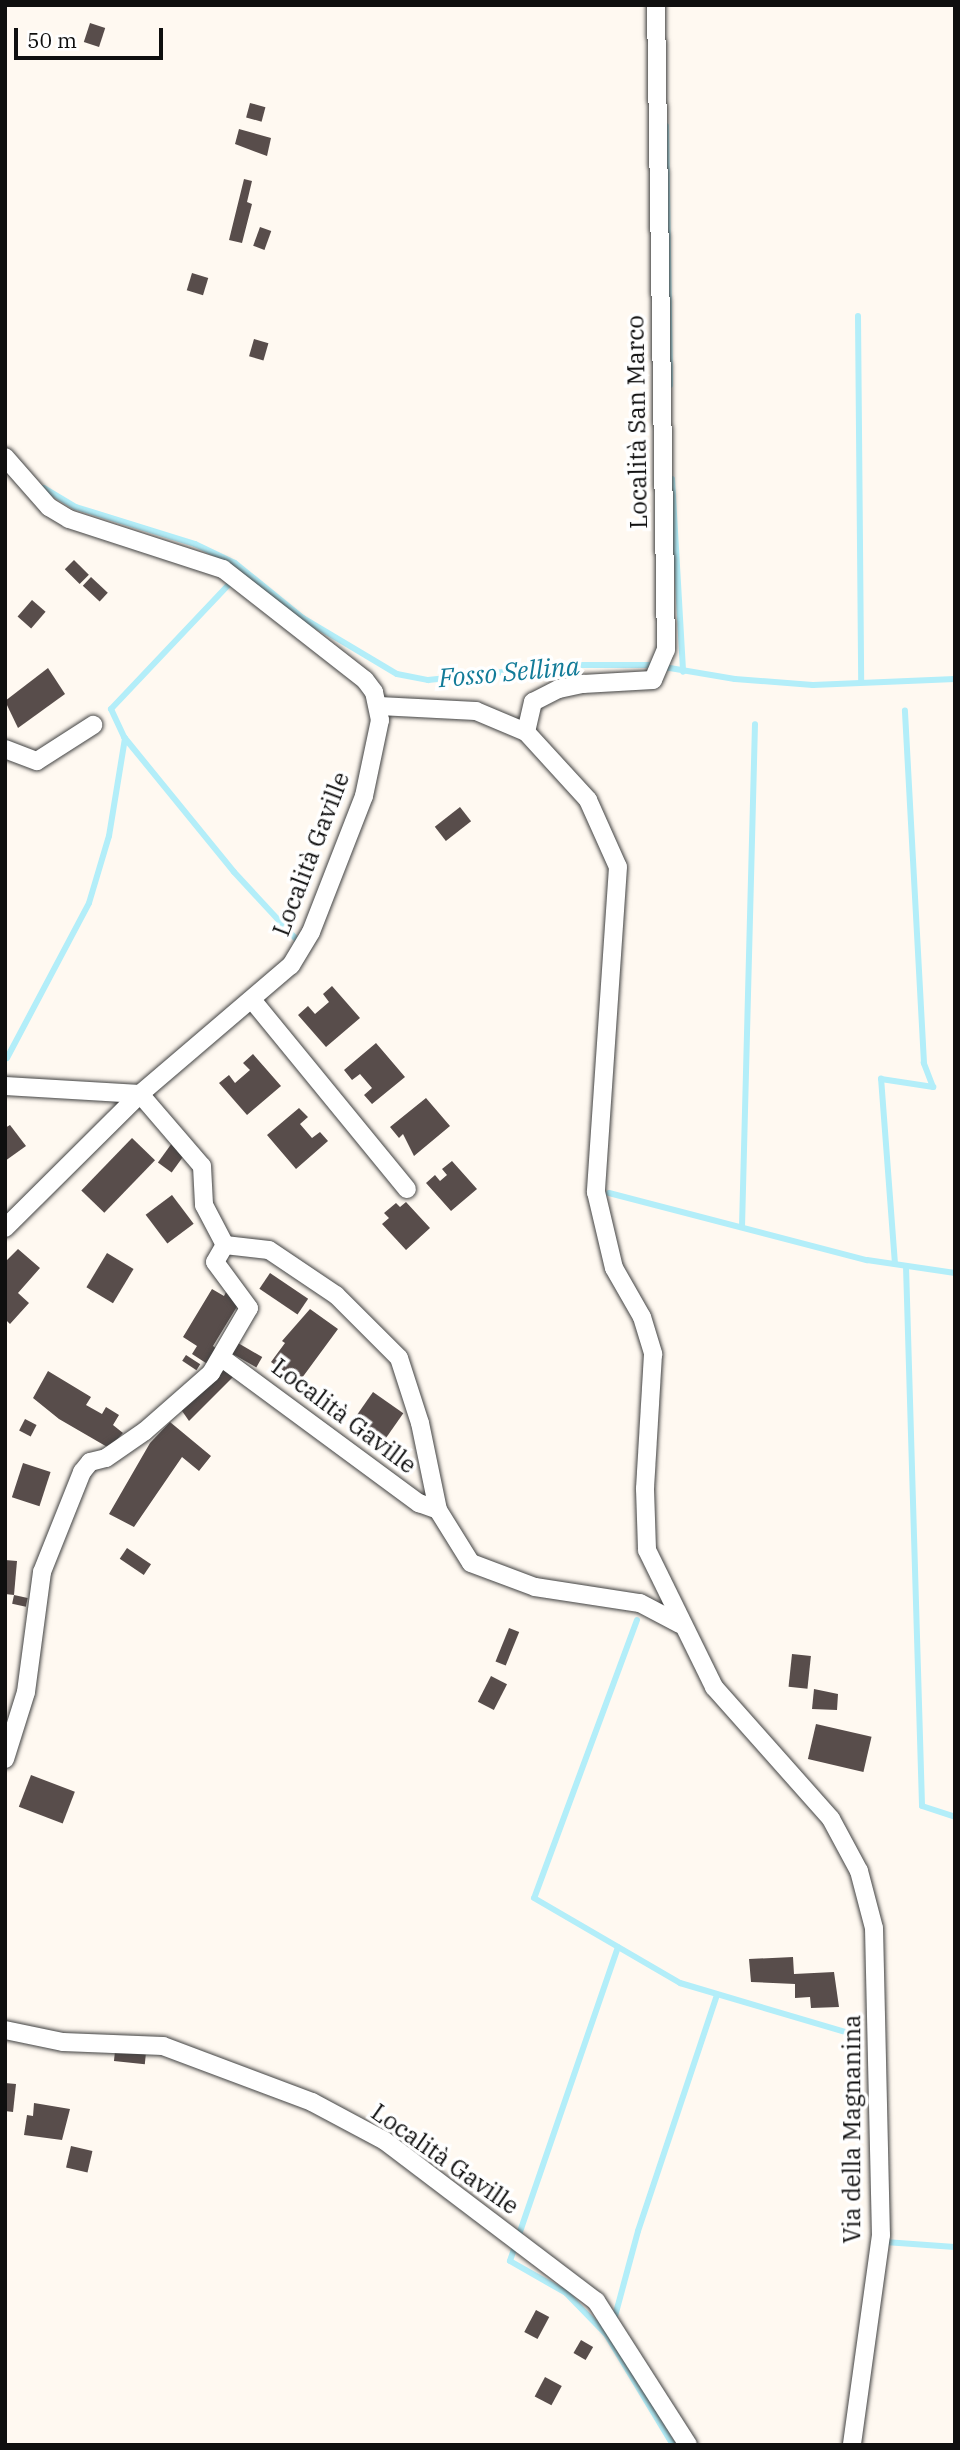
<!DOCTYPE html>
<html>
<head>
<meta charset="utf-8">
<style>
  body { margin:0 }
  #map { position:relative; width:960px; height:2450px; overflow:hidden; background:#fff9f1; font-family:"IBM Plex Serif",serif }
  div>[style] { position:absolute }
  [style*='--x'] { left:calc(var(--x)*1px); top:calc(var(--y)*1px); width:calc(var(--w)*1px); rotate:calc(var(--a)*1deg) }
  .stream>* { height:6px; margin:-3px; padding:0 3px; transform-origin:3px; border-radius:3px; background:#b3eef9 }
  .building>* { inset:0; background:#584d4b; transform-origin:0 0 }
  .roads { filter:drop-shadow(0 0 2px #424242) drop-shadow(0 0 2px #424242) }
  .street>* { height:18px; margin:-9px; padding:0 9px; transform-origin:9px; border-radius:9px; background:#fff }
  span { translate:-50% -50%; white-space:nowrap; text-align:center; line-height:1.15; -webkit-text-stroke:7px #fff; paint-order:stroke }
  .street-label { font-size:24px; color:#0f0f0f }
  .water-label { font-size:26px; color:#127b98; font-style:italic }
  .frame { position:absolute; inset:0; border:7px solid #0f0f0f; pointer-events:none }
  .scale { position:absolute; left:14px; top:28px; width:149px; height:32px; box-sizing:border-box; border:4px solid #0f0f0f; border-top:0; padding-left:9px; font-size:21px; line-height:24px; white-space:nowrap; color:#0f0f0f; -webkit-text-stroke:5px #fff; paint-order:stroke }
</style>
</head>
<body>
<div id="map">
  <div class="stream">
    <i style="--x:666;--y:126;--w:259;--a:89.1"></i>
    <i style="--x:858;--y:316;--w:366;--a:89.5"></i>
    <i style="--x:672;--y:479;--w:193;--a:86.7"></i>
    <i style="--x:44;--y:488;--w:37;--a:31"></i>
    <i style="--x:76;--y:507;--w:125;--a:17.3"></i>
    <i style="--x:195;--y:544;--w:44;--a:25.4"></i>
    <i style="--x:235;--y:563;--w:87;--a:39"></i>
    <i style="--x:303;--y:618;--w:109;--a:30.8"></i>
    <i style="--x:397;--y:674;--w:32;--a:11"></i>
    <i style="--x:428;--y:680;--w:143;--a:-6"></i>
    <i style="--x:570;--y:665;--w:82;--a:0"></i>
    <i style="--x:652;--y:665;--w:84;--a:9.6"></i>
    <i style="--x:735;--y:679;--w:78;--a:4.4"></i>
    <i style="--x:813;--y:685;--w:142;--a:-2.4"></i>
    <i style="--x:234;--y:579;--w:179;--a:133.4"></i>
    <i style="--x:111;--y:709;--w:31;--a:65"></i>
    <i style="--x:124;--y:737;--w:174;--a:50.8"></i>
    <i style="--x:234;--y:872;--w:94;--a:47.2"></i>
    <i style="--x:7;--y:1058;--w:175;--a:-62.1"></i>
    <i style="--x:89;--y:903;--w:70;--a:-73.4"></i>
    <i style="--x:109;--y:836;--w:99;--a:-80.7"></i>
    <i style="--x:609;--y:1193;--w:267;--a:14.6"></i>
    <i style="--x:867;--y:1260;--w:89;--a:8.4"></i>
    <i style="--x:742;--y:1227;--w:503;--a:-88.52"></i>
    <i style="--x:895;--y:1264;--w:186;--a:-94.3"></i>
    <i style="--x:881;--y:1079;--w:53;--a:8.7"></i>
    <i style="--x:933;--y:1087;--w:26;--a:-111"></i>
    <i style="--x:924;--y:1063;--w:353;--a:-93.1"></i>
    <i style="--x:906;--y:1266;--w:540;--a:88.3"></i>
    <i style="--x:922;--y:1806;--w:35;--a:18"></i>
    <i style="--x:637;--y:1620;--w:296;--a:110.3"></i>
    <i style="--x:534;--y:1898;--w:169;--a:30.2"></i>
    <i style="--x:680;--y:1983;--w:187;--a:16.5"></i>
    <i style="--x:618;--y:1947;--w:332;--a:109"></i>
    <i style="--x:510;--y:2261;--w:64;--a:29.7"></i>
    <i style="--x:566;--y:2293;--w:57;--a:45.7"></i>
    <i style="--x:606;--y:2334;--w:130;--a:58.9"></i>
    <i style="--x:885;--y:2242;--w:70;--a:4.1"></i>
    <i style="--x:614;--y:2320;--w:92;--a:-74.9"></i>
    <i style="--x:638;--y:2231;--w:249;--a:-71.5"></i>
  </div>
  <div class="building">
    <i style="left:90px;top:23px;width:16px;height:20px;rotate:18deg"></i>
    <i style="left:250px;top:103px;width:16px;height:15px;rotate:15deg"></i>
    <i style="clip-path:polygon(239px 129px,271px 138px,267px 156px,235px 144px)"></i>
    <i style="clip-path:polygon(244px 179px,252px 181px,247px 202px,252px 204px,242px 243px,229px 240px)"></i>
    <i style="left:260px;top:227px;width:12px;height:20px;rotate:20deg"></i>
    <i style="left:192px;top:273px;width:17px;height:18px;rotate:17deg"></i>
    <i style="left:254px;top:339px;width:15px;height:18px;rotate:16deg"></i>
    <i style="left:74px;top:560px;width:21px;height:13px;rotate:45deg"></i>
    <i style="left:91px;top:577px;width:23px;height:12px;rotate:43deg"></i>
    <i style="left:32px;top:600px;width:18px;height:22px;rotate:41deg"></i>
    <i style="clip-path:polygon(48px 668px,65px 694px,18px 728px,5px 701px)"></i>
    <i style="left:460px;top:807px;width:18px;height:32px;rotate:52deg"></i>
    <i style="clip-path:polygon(332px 986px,360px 1018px,326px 1047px,298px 1015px,308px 1006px,315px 1014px,329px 1002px,323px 994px)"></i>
    <i style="clip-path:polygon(376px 1043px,405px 1077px,372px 1104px,364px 1095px,372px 1088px,360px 1074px,352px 1080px,344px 1070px)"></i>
    <i style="clip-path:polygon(253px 1054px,281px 1086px,247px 1115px,219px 1083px,229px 1075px,235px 1083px,250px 1070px,243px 1063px)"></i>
    <i style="clip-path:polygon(426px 1098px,450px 1126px,414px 1156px,403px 1134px,399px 1138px,390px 1127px)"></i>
    <i style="clip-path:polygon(299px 1108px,308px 1117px,300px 1124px,312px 1138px,320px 1132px,328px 1141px,296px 1169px,267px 1135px)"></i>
    <i style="clip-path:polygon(10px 1125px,26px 1146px,5px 1161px,5px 1128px)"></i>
    <i style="left:132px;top:1138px;width:32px;height:73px;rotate:44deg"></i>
    <i style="left:172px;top:1143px;width:17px;height:24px;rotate:36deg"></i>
    <i style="clip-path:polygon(452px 1161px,477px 1189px,451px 1211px,426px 1183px,435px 1175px,440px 1181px,447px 1175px,442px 1169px)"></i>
    <i style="left:172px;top:1195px;width:36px;height:33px;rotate:53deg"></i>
    <i style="clip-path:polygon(406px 1202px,430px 1228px,406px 1250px,382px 1224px,389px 1218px,384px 1213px,396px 1203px,400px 1207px)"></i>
    <i style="clip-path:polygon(18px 1249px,40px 1268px,18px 1293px,29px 1303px,10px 1324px,5px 1319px,5px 1262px)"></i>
    <i style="left:107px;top:1253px;width:31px;height:40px;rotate:31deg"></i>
    <i style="left:270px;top:1273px;width:46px;height:19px;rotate:34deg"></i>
    <i style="clip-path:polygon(212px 1289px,224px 1296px,227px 1290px,238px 1305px,213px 1346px,218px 1350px,209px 1365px,192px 1354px,197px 1346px,183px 1337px)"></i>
    <i style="clip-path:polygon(310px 1309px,338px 1329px,299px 1382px,271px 1362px,285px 1343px,282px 1341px)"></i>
    <i style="left:238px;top:1343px;width:28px;height:12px;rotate:30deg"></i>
    <i style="left:186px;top:1355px;width:17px;height:7px;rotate:33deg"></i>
    <i style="clip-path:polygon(224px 1369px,234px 1376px,189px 1421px,180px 1408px)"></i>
    <i style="clip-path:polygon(48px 1371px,91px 1397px,86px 1405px,102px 1414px,106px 1407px,119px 1415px,113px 1425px,123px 1433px,109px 1448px,59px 1419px,33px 1398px)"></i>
    <i style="left:373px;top:1392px;width:37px;height:32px;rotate:35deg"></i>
    <i style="left:25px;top:1419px;width:13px;height:13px;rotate:27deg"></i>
    <i style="clip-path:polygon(170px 1422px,211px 1456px,199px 1471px,182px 1457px,134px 1527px,109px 1514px,150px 1443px)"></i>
    <i style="left:23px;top:1463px;width:29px;height:36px;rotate:18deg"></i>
    <i style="left:127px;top:1548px;width:29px;height:13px;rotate:34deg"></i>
    <i style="clip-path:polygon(5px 1560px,17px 1561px,14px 1595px,5px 1594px)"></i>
    <i style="left:14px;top:1595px;width:14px;height:9px;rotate:12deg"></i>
    <i style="left:509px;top:1628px;width:11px;height:36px;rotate:22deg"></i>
    <i style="left:792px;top:1654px;width:19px;height:33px;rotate:6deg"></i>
    <i style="left:491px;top:1676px;width:18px;height:29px;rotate:27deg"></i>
    <i style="clip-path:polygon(814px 1689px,838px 1694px,837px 1710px,812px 1709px)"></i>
    <i style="left:816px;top:1724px;width:57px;height:36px;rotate:13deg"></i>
    <i style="left:31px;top:1775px;width:47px;height:34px;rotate:21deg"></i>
    <i style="clip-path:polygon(793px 1957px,794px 1974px,834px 1972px,839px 2007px,811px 2008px,810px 1997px,795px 1998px,795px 1984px,751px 1982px,749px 1959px)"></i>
    <i style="left:115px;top:2051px;width:31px;height:10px;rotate:6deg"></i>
    <i style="clip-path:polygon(5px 2083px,16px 2084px,13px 2112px,5px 2111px)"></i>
    <i style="clip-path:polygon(34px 2103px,70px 2109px,62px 2140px,24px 2135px,27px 2115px,33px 2116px)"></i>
    <i style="left:71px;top:2146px;width:22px;height:22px;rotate:13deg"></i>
    <i style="left:536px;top:2310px;width:15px;height:25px;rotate:28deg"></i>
    <i style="left:581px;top:2340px;width:14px;height:15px;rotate:30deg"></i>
    <i style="left:545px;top:2377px;width:19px;height:22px;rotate:28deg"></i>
  </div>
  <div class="roads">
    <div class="street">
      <i style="--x:5;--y:457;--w:67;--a:48.7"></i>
      <i style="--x:49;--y:507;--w:23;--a:31"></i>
      <i style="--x:69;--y:519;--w:162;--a:18"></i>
      <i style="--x:223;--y:569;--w:180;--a:38"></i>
      <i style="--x:365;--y:680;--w:15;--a:53"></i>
      <i style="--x:374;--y:692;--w:29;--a:78"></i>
      <i style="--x:380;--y:720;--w:78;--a:101.9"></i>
      <i style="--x:364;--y:796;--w:146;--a:111.3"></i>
      <i style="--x:311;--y:932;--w:39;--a:121"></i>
      <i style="--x:291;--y:965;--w:199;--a:139.5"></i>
      <i style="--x:140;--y:1094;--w:190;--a:135.2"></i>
      <i style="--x:379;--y:706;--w:97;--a:3"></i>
      <i style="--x:476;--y:711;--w:54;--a:22.8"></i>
      <i style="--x:526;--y:732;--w:92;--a:47.6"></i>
      <i style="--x:588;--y:800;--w:73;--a:65.9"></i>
      <i style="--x:618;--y:867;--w:326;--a:93.9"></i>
      <i style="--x:596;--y:1192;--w:78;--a:76.7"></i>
      <i style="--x:614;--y:1268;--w:56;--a:60.3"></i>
      <i style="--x:642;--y:1317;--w:39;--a:73"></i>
      <i style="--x:653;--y:1354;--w:135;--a:93.4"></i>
      <i style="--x:645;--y:1489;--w:61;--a:88.1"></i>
      <i style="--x:647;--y:1550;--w:153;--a:63.9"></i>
      <i style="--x:714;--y:1687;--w:176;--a:48.4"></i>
      <i style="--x:831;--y:1819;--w:59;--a:61.7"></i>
      <i style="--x:859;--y:1871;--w:59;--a:75.3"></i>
      <i style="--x:874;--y:1928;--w:307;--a:88.7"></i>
      <i style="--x:881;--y:2235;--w:212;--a:97.9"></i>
      <i style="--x:526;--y:732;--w:31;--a:-77"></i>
      <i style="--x:533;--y:702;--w:29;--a:-27"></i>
      <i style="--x:559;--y:689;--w:25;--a:-12"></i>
      <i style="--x:583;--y:684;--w:70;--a:-3.3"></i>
      <i style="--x:653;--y:680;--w:33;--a:-67"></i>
      <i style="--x:666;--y:650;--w:645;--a:-90.89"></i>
      <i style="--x:5;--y:749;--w:34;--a:21"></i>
      <i style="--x:37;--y:761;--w:67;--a:-32.7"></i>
      <i style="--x:253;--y:1001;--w:243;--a:50.7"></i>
      <i style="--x:5;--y:1086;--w:135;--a:3.4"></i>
      <i style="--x:140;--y:1094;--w:95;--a:49.3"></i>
      <i style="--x:202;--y:1166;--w:39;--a:87"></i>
      <i style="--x:204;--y:1205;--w:45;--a:62.3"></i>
      <i style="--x:222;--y:1358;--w:245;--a:36.4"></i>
      <i style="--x:419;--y:1503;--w:20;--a:20"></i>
      <i style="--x:5;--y:1759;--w:70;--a:-72.6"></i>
      <i style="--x:26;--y:1692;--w:121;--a:-82.4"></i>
      <i style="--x:42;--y:1572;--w:108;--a:-68.2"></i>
      <i style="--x:82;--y:1472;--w:13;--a:-51"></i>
      <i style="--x:90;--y:1462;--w:16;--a:-14"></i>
      <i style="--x:106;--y:1458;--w:47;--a:-34.7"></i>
      <i style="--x:145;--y:1431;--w:88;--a:-41.3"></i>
      <i style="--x:211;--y:1373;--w:75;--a:-59.7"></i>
      <i style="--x:249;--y:1308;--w:57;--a:-126.5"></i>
      <i style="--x:215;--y:1262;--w:20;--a:-60"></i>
      <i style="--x:225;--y:1245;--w:44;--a:6.5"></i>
      <i style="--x:269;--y:1250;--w:81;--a:33.9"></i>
      <i style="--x:336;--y:1295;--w:89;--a:45"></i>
      <i style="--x:399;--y:1358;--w:68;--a:72.1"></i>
      <i style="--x:420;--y:1423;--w:89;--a:78.3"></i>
      <i style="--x:438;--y:1510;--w:62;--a:58.1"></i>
      <i style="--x:471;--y:1563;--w:68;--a:20.6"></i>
      <i style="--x:535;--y:1587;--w:106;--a:8.7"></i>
      <i style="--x:640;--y:1603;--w:45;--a:27.7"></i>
      <i style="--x:5;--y:2030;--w:59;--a:11.7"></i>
      <i style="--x:63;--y:2042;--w:100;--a:2.3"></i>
      <i style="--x:163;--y:2046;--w:159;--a:20.6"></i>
      <i style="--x:312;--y:2102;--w:83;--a:28.1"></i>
      <i style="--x:385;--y:2141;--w:265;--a:37.2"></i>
      <i style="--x:596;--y:2301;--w:171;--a:57.4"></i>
    </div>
  </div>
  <div class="street-label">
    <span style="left:637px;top:422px;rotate:-91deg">Località San Marco</span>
    <span style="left:311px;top:854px;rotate:-69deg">Località Gaville</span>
    <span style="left:344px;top:1416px;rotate:37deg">Località Gaville</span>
    <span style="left:852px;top:2129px;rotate:-90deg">Via della Magnanina</span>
    <span style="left:445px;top:2159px;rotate:35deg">Località Gaville</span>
  </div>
  <div class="water-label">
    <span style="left:509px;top:672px;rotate:-5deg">Fosso Sellina</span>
  </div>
  <div class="frame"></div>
  <div class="scale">50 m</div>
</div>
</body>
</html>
